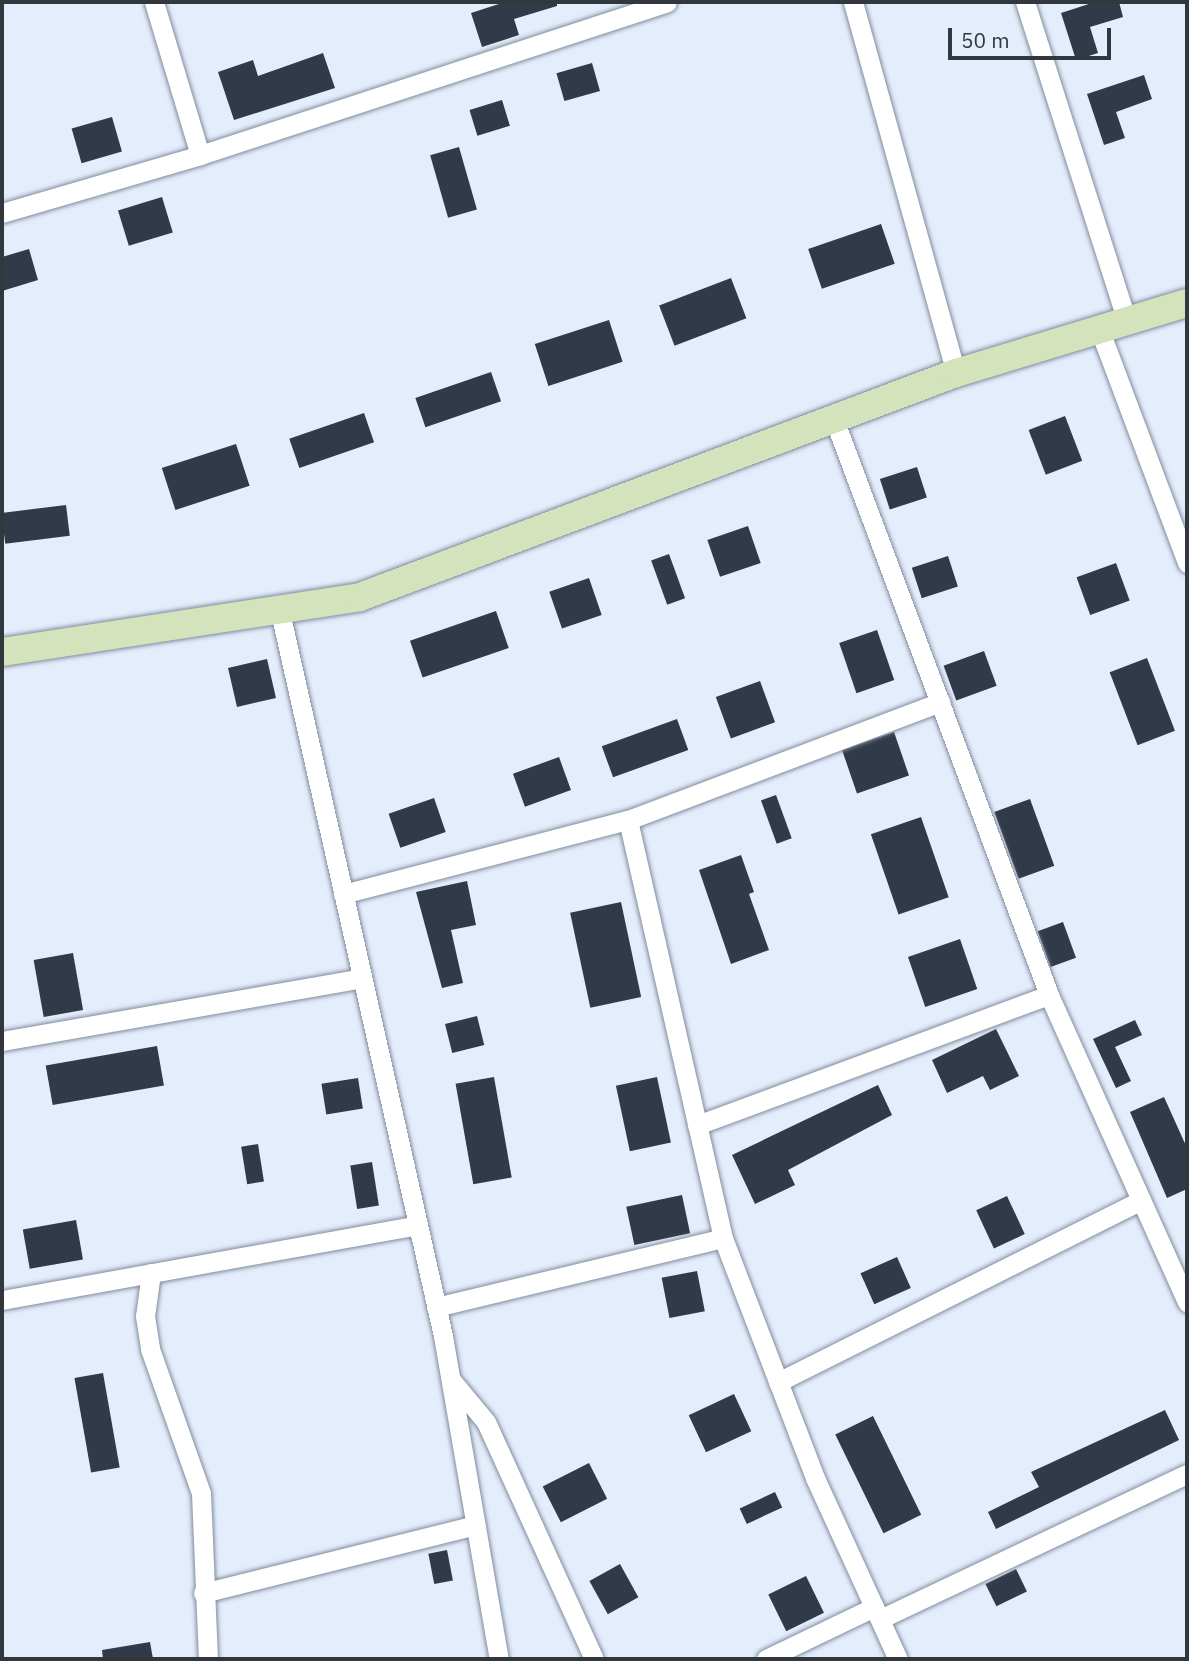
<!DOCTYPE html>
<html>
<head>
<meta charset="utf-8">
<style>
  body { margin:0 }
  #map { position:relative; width:1189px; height:1661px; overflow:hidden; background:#e3edfc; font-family:"IBM Plex Sans",sans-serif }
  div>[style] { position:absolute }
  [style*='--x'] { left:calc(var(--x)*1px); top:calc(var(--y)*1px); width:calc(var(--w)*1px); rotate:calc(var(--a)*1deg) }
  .building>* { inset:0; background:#303a48; transform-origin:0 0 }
  .roads { filter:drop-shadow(0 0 2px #808c9d) drop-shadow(0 0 2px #808c9d) }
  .street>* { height:19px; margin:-9.5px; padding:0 9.5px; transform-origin:9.5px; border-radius:9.5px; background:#fff }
  .secondary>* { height:28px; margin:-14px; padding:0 14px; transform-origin:14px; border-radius:14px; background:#d4e3bb }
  span { translate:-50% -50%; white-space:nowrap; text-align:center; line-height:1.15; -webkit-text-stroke:7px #e3edfc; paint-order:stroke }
  .frame { position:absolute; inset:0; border:4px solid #32373e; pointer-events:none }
  .scale { position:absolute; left:948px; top:28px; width:163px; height:32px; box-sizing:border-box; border:4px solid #32373e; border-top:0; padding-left:9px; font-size:21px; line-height:24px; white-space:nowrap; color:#32373e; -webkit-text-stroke:5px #e3edfc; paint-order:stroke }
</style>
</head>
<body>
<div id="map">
  <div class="building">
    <i style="clip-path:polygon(505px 2px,557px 2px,557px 6px,514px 19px,519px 35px,482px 47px,471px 13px)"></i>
    <i style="clip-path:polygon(1095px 2px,1119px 2px,1123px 17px,1090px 27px,1098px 53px,1076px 60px,1061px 13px)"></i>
    <i style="clip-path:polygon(323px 53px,335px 88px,234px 120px,218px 72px,253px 60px,258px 76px)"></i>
    <i style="left:592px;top:63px;width:29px;height:37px;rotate:74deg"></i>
    <i style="clip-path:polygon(1144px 75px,1152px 99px,1116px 112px,1125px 138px,1104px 145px,1087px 94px)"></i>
    <i style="left:502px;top:100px;width:27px;height:34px;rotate:73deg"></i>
    <i style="left:112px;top:117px;width:36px;height:42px;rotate:74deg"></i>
    <i style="left:459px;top:147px;width:65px;height:30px;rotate:74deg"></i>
    <i style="left:162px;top:197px;width:37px;height:46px;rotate:73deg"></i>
    <i style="left:881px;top:224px;width:42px;height:77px;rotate:71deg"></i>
    <i style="clip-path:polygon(29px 249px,38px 280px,2px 291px,2px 257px)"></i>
    <i style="left:731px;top:278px;width:43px;height:77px;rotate:69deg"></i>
    <i style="left:609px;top:320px;width:44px;height:78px;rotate:72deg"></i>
    <i style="left:491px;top:372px;width:31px;height:80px;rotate:71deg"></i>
    <i style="left:364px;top:413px;width:31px;height:79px;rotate:71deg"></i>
    <i style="left:1065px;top:416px;width:48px;height:39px;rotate:69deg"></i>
    <i style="left:236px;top:444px;width:44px;height:78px;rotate:72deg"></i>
    <i style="left:917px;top:467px;width:32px;height:39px;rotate:72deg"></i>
    <i style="left:66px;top:505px;width:31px;height:65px;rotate:83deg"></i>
    <i style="left:748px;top:526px;width:39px;height:43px;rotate:71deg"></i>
    <i style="left:669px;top:554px;width:47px;height:19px;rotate:70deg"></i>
    <i style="left:948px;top:556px;width:32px;height:38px;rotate:72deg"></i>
    <i style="left:1116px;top:563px;width:40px;height:42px;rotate:70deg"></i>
    <i style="left:589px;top:578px;width:39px;height:42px;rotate:71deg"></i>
    <i style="left:496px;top:611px;width:39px;height:91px;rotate:71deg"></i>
    <i style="left:877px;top:630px;width:53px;height:40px;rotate:71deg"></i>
    <i style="left:984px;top:651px;width:37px;height:43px;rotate:70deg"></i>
    <i style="left:1147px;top:658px;width:78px;height:40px;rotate:69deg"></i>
    <i style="left:267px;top:659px;width:40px;height:40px;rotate:77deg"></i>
    <i style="left:760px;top:681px;width:44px;height:47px;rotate:70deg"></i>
    <i style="left:677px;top:719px;width:33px;height:80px;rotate:70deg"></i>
    <i style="left:894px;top:732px;width:46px;height:55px;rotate:71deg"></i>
    <i style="left:559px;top:757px;width:35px;height:49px;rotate:70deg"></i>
    <i style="left:776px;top:795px;width:46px;height:16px;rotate:70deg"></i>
    <i style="left:434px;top:798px;width:36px;height:48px;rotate:71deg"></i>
    <i style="left:1030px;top:799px;width:71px;height:38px;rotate:70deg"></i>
    <i style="left:921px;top:817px;width:85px;height:53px;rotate:71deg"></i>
    <i style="clip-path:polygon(741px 855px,754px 892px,749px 894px,769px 950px,731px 964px,699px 870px)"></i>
    <i style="clip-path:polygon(467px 881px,476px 925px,451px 930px,463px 983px,442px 988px,416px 892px)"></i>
    <i style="left:621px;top:902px;width:97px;height:52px;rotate:78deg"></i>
    <i style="left:1063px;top:922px;width:38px;height:27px;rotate:70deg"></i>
    <i style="left:960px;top:939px;width:53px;height:55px;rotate:71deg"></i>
    <i style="left:73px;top:953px;width:58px;height:40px;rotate:80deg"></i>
    <i style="left:477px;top:1016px;width:30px;height:33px;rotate:76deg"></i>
    <i style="clip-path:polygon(1135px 1020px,1142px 1035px,1115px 1047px,1131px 1081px,1116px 1088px,1093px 1039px)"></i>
    <i style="clip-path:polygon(996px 1029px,1019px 1076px,990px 1090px,983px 1076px,947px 1093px,932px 1060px)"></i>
    <i style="left:157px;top:1046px;width:40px;height:113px;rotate:80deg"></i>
    <i style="left:494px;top:1077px;width:102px;height:39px;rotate:80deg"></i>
    <i style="left:657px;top:1077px;width:67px;height:42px;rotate:78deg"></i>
    <i style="left:358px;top:1078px;width:31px;height:37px;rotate:81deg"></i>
    <i style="clip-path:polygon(878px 1085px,892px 1115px,788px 1170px,795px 1185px,755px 1204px,732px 1155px)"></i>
    <i style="clip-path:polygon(1164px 1097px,1187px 1148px,1187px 1189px,1167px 1198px,1130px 1112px)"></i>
    <i style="left:258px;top:1144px;width:38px;height:17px;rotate:81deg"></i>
    <i style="left:372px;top:1162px;width:44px;height:22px;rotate:81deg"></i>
    <i style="left:682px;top:1195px;width:39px;height:57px;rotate:78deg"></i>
    <i style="left:1007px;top:1196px;width:42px;height:34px;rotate:65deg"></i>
    <i style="left:76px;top:1220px;width:40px;height:54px;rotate:80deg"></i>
    <i style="left:897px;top:1257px;width:34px;height:40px;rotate:66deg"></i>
    <i style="left:697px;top:1271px;width:41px;height:36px;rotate:79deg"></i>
    <i style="left:103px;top:1373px;width:96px;height:29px;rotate:80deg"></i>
    <i style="left:734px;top:1394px;width:41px;height:50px;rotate:65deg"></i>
    <i style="clip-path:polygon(1165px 1410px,1179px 1440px,996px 1529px,988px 1512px,1039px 1487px,1031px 1472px)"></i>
    <i style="left:873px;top:1416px;width:110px;height:42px;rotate:64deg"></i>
    <i style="left:589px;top:1463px;width:40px;height:52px;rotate:63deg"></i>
    <i style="left:775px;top:1492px;width:17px;height:39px;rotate:65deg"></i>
    <i style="left:447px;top:1550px;width:31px;height:19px;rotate:79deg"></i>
    <i style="left:620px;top:1564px;width:38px;height:35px;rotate:61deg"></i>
    <i style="left:1016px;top:1569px;width:25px;height:34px;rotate:64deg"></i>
    <i style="left:806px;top:1576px;width:41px;height:42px;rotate:64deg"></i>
    <i style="clip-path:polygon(150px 1642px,153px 1659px,103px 1659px,102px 1650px)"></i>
  </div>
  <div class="roads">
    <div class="street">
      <i style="--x:154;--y:2;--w:160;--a:73.3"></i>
      <i style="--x:853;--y:2;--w:385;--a:74.5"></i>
      <i style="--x:1025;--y:2;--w:336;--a:72.3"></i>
      <i style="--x:2;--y:213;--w:206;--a:-16.3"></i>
      <i style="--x:200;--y:155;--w:491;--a:-18.1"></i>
      <i style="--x:1100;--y:331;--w:248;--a:69.4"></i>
      <i style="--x:834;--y:419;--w:615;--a:69.53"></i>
      <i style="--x:1049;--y:995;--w:337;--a:65.8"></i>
      <i style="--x:280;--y:612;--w:742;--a:77.31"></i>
      <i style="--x:443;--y:1336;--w:328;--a:80.2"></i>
      <i style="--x:628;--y:820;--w:429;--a:77.2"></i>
      <i style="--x:723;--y:1238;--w:257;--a:69"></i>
      <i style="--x:815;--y:1478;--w:199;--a:65.4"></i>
      <i style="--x:343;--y:894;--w:294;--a:-14.6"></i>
      <i style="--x:628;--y:820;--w:334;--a:-20.7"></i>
      <i style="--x:2;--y:1041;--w:365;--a:-9.9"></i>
      <i style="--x:697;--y:1125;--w:375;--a:-20.3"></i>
      <i style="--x:151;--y:1273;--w:43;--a:97.9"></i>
      <i style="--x:145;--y:1316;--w:33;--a:81"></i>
      <i style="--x:150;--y:1349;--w:153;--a:70.5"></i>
      <i style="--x:201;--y:1493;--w:166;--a:87.6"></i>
      <i style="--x:2;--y:1300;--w:422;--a:-10.2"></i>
      <i style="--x:436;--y:1307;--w:295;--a:-13.5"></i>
      <i style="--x:452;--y:1381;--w:53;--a:50.3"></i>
      <i style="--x:486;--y:1422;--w:260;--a:65.5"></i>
      <i style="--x:778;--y:1382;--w:406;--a:-26.6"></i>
      <i style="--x:203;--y:1593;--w:281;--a:-14"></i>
      <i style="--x:880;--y:1619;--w:340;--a:-25.3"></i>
      <i style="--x:766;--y:1659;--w:120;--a:-25.7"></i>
    </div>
    <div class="secondary">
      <i style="--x:2;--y:652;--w:362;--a:-8.7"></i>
      <i style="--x:360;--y:597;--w:637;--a:-20.6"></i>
      <i style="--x:956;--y:373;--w:241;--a:-16.9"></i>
    </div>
  </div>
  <div class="frame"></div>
  <div class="scale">50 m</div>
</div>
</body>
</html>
